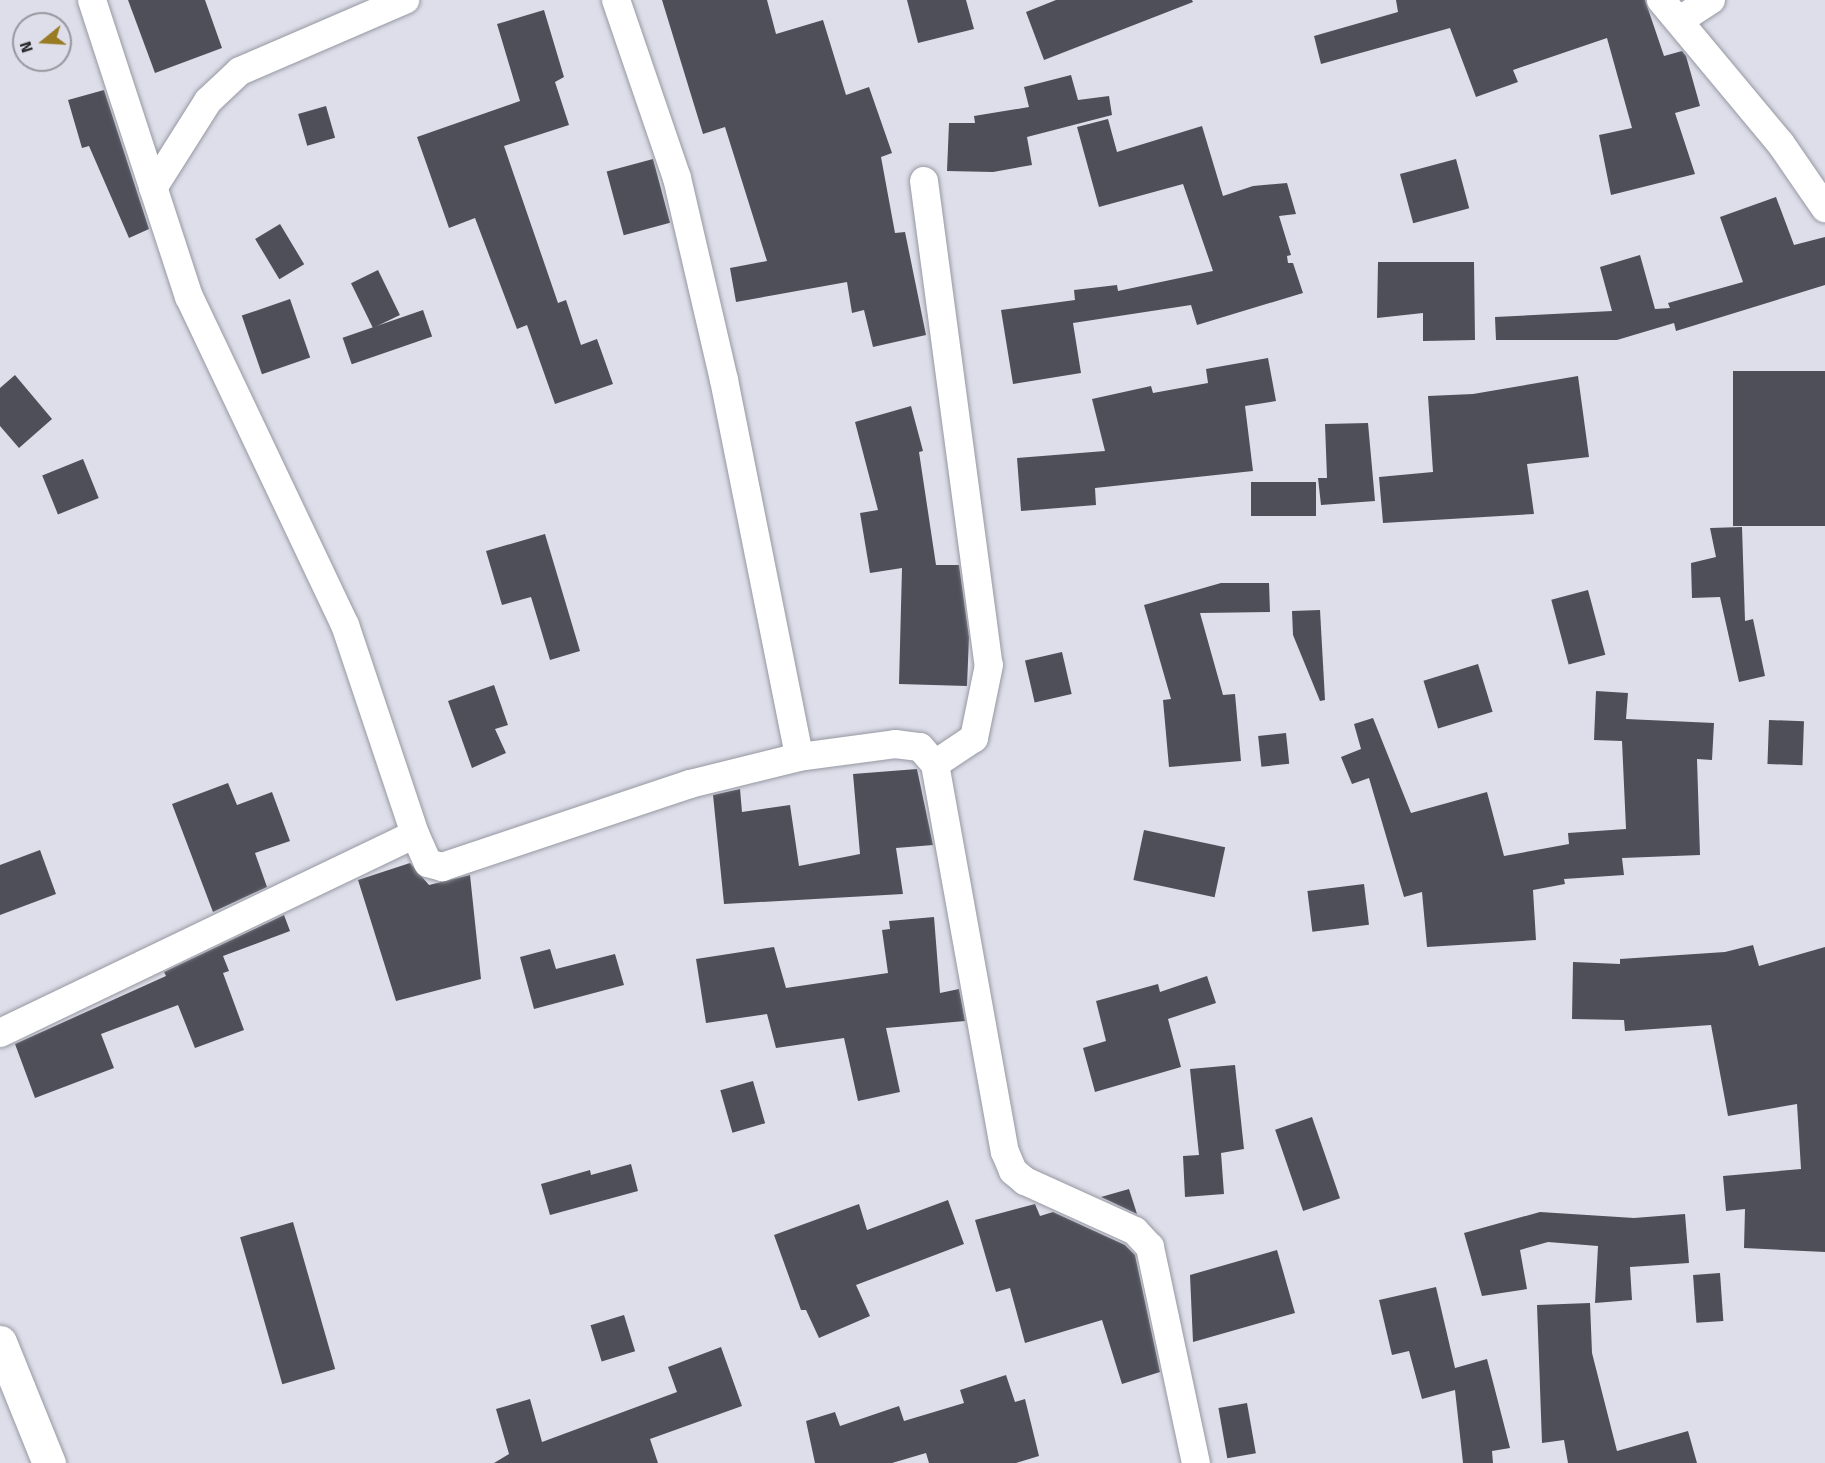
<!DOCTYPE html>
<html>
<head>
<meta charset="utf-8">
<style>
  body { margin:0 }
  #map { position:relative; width:1825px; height:1463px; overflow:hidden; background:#dddee9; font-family:"Fira Sans",sans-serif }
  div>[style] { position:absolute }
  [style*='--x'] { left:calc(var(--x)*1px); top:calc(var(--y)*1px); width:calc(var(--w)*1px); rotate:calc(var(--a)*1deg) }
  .building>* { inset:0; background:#4e4f58; transform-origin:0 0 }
  .roads { filter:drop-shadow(0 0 2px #9698a2) drop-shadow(0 0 2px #9698a2) }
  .street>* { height:28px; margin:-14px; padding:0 14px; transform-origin:14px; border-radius:14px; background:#fff }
  .primary>* { height:33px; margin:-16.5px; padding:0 16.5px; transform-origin:16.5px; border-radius:16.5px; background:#fff }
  span { translate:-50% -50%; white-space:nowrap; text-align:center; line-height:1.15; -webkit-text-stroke:6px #dddee9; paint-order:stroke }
  .north { position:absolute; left:12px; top:12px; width:60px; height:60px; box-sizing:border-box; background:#dddee9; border:2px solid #96979f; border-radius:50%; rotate:252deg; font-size:16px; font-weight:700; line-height:24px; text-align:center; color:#2b2c30 }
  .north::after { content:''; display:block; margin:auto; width:21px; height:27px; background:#997b24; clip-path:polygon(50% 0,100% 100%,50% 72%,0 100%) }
</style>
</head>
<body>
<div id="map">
  <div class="building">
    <i style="clip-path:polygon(128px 0,205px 0,222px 48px,155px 73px)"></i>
    <i style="clip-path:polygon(662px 0,767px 0,776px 34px,823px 20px,846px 95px,869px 87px,892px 153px,881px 157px,895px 233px,905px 232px,926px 335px,873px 347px,864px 310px,852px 313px,847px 282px,736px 302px,730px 268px,767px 261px,725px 127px,703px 134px)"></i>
    <i style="clip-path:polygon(907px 0,966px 0,974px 29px,918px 43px)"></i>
    <i style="clip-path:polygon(1056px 0,1192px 0,1193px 2px,1044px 60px,1026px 12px)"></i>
    <i style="clip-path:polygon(1396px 0,1645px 0,1664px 56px,1682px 51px,1686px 56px,1700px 106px,1675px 113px,1695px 174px,1611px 195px,1599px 135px,1632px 128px,1607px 38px,1513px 70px,1518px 82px,1476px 97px,1450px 28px,1321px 64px,1314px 36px,1398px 12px)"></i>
    <i style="clip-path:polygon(544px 10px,564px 77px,555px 82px,569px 125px,504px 146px,558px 303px,566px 300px,581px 345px,597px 339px,613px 384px,555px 404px,527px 325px,517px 329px,475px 218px,449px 228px,417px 137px,520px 101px,497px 24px)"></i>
    <i style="clip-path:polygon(1071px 75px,1078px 100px,1109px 96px,1112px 115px,1027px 137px,1032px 165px,993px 172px,947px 171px,949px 123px,975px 123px,974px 116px,1029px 107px,1024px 87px)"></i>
    <i style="clip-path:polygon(104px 90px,149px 229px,129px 238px,89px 146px,82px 148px,68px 100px)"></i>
    <i style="left:326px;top:106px;width:33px;height:29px;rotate:74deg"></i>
    <i style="clip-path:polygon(1108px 119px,1117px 152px,1202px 126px,1223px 196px,1253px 186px,1287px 183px,1296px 214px,1279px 216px,1291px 255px,1287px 256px,1288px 263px,1293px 263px,1303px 293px,1197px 325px,1191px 305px,1073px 323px,1081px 373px,1013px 384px,1001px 310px,1075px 300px,1074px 290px,1117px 285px,1118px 291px,1213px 271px,1183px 184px,1099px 207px,1077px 127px)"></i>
    <i style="left:653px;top:159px;width:66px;height:48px;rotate:75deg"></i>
    <i style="left:1456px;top:159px;width:51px;height:58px;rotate:75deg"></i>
    <i style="clip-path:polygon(1776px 197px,1794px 245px,1825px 237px,1825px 285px,1676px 331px,1674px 323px,1617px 340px,1496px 340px,1495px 317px,1612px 311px,1600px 267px,1640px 255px,1655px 309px,1670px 308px,1668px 303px,1743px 282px,1720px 217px)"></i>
    <i style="left:280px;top:224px;width:47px;height:29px;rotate:59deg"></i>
    <i style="clip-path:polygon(1378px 262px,1474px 262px,1475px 340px,1423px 341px,1423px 313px,1377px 318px)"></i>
    <i style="left:378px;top:270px;width:50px;height:30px;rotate:64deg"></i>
    <i style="left:290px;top:299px;width:62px;height:51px;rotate:71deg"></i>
    <i style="left:423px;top:310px;width:28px;height:85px;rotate:71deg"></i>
    <i style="clip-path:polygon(1268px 358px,1276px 401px,1245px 406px,1253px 471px,1095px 488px,1096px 505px,1021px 511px,1017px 458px,1105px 451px,1092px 399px,1151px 386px,1153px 393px,1208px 383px,1206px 369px)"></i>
    <i style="left:1733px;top:371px;width:92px;height:155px"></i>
    <i style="clip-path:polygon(15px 375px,52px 419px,19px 448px,0 426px,0 388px)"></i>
    <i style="clip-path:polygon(1578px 376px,1589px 457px,1527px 464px,1534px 514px,1383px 523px,1379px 477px,1433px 472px,1428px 396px,1473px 394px)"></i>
    <i style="clip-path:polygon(911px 406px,923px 451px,919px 452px,936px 565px,959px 565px,969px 637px,967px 686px,899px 684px,902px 568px,870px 573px,860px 513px,878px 510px,855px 422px)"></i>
    <i style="clip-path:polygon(1368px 423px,1375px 501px,1321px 505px,1318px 478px,1327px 478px,1325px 424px)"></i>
    <i style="left:83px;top:459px;width:42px;height:44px;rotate:68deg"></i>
    <i style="left:1251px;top:482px;width:65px;height:34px"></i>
    <i style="clip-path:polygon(1742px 527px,1745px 621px,1753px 619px,1765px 676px,1739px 682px,1720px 597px,1692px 598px,1691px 563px,1716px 557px,1710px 528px)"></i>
    <i style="clip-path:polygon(545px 534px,580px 651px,550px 660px,531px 597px,502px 605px,486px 551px)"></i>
    <i style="clip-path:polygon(1221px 583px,1269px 583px,1270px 612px,1200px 613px,1223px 695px,1235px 694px,1241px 761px,1169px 767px,1163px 700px,1171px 699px,1144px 605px)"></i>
    <i style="left:1588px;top:590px;width:67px;height:38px;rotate:75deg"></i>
    <i style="clip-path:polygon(1320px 610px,1325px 700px,1320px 701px,1293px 635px,1292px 611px)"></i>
    <i style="left:1062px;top:652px;width:43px;height:38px;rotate:77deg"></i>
    <i style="left:1478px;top:664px;width:50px;height:57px;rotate:73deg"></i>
    <i style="clip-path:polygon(494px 685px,508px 725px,495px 729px,506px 753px,472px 768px,448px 701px)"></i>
    <i style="clip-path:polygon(1596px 691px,1628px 693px,1626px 719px,1714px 723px,1712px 760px,1697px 759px,1700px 855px,1622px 858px,1624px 875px,1564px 879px,1565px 884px,1533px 890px,1536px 940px,1427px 947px,1422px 892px,1404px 897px,1369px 778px,1352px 784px,1341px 757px,1361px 749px,1354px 724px,1373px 718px,1411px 813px,1487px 792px,1504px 856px,1569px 844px,1568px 833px,1626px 829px,1622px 741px,1594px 740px)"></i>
    <i style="left:1769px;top:720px;width:35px;height:44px;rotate:2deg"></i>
    <i style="left:1286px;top:733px;width:31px;height:28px;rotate:84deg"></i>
    <i style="clip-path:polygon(917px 769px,933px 845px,896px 848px,903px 894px,724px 904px,713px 795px,740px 789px,742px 812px,790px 805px,799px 866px,860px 854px,853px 774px)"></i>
    <i style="clip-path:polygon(228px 783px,237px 805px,272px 792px,290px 841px,255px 853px,267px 887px,213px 912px,172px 804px)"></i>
    <i style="left:1144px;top:830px;width:83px;height:51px;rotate:12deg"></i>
    <i style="clip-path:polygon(40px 850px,56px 894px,0 915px,0 865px)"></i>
    <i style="clip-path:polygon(410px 863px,429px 885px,470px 875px,481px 979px,396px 1001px,358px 880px)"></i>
    <i style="left:1364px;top:884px;width:41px;height:57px;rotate:83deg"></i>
    <i style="clip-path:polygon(284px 915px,290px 931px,223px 956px,229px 971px,223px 973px,244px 1030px,195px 1048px,178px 1005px,101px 1034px,114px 1068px,35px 1098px,15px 1044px,166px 976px,164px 972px)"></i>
    <i style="clip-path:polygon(934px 917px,940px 993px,959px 989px,965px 1021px,886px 1028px,900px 1092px,858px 1101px,844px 1038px,776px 1048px,767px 1014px,706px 1023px,696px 959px,774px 947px,786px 988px,888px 973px,882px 930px,890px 929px,889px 921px)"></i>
    <i style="clip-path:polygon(1753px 945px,1759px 966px,1825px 947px,1825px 1252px,1744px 1248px,1745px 1209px,1726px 1211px,1723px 1176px,1801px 1169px,1797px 1104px,1728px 1116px,1711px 1025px,1625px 1031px,1624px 1020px,1572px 1019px,1573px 962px,1620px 964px,1620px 959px,1725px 952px)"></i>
    <i style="clip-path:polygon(550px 949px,556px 969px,615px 954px,624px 985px,534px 1009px,520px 957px)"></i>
    <i style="clip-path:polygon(1207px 976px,1216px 1003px,1168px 1019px,1181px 1067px,1095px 1092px,1083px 1048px,1106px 1041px,1096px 1001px,1158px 984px,1160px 992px)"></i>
    <i style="clip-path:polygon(1235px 1065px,1244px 1149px,1221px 1153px,1224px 1194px,1185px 1197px,1183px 1156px,1199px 1155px,1190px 1069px)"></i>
    <i style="left:753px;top:1081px;width:44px;height:34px;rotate:74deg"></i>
    <i style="left:1312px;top:1117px;width:86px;height:39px;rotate:71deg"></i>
    <i style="clip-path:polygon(631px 1164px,638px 1191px,550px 1215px,541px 1184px,590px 1170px,591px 1175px)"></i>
    <i style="clip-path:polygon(1129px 1189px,1137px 1214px,1101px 1197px)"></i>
    <i style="clip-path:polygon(948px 1200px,964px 1244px,856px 1285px,870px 1316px,819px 1338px,806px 1310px,801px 1310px,774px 1235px,859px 1204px,867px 1230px)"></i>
    <i style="clip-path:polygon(1035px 1204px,1040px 1216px,1053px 1212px,1125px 1245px,1135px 1255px,1160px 1372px,1122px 1384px,1102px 1320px,1025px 1343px,1010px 1288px,996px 1292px,975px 1220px)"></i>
    <i style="clip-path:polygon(1540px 1212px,1634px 1218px,1685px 1214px,1689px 1263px,1630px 1267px,1632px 1300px,1595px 1303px,1598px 1246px,1548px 1242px,1520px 1250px,1527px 1289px,1482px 1296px,1464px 1233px)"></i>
    <i style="left:293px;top:1222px;width:153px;height:55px;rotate:74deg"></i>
    <i style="clip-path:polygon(1277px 1250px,1295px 1313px,1193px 1342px,1190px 1275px)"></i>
    <i style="left:1720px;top:1273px;width:48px;height:27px;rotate:86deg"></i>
    <i style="clip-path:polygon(1436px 1287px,1455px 1368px,1487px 1359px,1510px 1448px,1492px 1451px,1493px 1463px,1463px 1463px,1455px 1390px,1422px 1399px,1409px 1351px,1392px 1355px,1379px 1300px)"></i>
    <i style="clip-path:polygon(1590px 1303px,1592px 1353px,1617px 1451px,1688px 1431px,1697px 1463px,1568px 1463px,1564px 1440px,1542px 1443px,1537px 1305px)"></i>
    <i style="left:624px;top:1315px;width:38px;height:35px;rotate:73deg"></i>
    <i style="clip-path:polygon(721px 1347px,742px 1406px,650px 1439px,658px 1463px,494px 1463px,509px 1454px,496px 1409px,530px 1399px,542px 1442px,677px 1392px,668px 1367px)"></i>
    <i style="clip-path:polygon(1006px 1375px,1015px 1402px,1025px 1399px,1039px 1456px,1016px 1463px,929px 1463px,926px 1453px,892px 1463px,815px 1463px,806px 1421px,835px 1412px,840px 1426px,899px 1406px,904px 1421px,964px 1403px,960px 1390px)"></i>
    <i style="left:1247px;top:1403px;width:51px;height:29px;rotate:80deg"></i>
  </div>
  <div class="roads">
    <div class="street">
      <i style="--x:616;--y:0;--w:188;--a:71.1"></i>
      <i style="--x:677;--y:178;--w:207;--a:76.9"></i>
      <i style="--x:724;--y:380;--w:384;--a:78.7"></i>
      <i style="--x:1661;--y:0;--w:187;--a:50.2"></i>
      <i style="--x:1781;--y:144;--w:78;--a:55.5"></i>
      <i style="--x:1680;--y:20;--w:37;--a:-33"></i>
      <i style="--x:924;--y:181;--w:488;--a:82.4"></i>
      <i style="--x:989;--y:665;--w:75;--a:101.6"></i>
      <i style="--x:974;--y:738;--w:47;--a:146.3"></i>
      <i style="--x:153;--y:188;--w:103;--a:-57.7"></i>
      <i style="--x:208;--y:101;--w:44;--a:-43.2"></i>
      <i style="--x:240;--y:71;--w:180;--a:-23.3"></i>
      <i style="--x:415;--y:834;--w:32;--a:66"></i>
      <i style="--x:428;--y:863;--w:15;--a:16"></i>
      <i style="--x:442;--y:867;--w:262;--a:-18.5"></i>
      <i style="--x:690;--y:784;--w:112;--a:-13.9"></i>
      <i style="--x:799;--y:757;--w:97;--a:-7.7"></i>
      <i style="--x:895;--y:744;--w:25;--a:7"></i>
      <i style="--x:920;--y:747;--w:23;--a:49"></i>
      <i style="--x:935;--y:764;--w:394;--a:79.8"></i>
      <i style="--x:1005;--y:1152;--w:21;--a:67"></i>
      <i style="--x:1013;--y:1171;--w:16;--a:40"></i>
      <i style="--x:1025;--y:1181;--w:121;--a:24.4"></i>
      <i style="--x:1135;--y:1231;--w:22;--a:47"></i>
      <i style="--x:1150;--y:1247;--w:221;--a:78"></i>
      <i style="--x:0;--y:1033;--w:460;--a:-25.6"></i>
      <i style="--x:415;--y:834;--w:220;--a:-108.5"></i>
      <i style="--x:345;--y:625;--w:363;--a:-115.4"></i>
      <i style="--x:189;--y:297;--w:312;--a:-108.1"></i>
    </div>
    <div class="primary">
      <i style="--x:0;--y:1342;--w:131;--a:68"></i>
    </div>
  </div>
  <div class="north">N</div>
</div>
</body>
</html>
